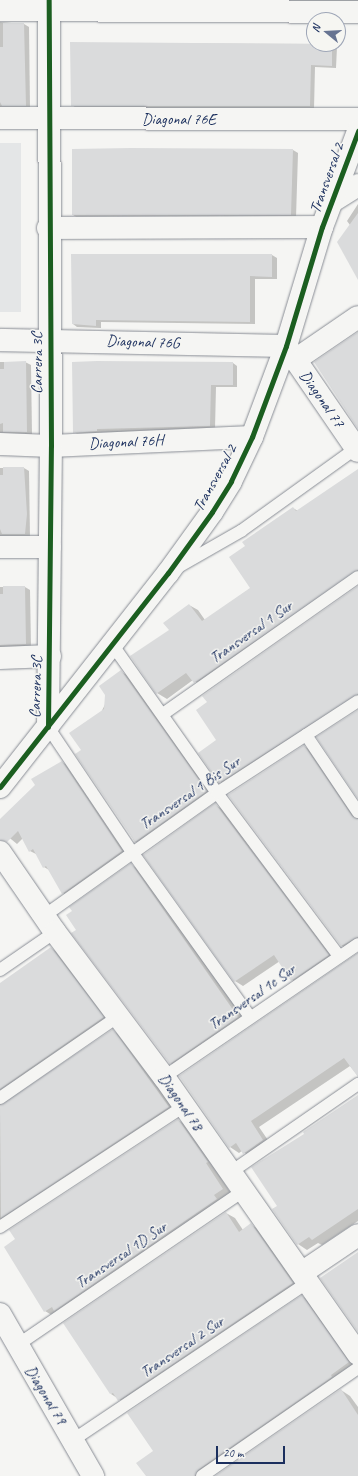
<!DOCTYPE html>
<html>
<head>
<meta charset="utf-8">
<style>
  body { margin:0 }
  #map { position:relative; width:358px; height:1476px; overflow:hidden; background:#f5f5f3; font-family:Caveat,sans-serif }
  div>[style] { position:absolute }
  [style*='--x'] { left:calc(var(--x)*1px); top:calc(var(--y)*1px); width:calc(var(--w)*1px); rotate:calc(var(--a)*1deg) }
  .green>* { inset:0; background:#e4e6e7; transform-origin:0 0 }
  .shadow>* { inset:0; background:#0003 }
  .building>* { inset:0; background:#dadbdc }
  .roads { filter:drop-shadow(0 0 1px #898d95) drop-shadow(0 0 1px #898d95) }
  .service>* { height:12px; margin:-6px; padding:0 6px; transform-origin:6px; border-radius:6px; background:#f5f5f3 }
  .minor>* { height:22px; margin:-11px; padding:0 11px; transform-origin:11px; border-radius:11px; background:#f5f5f3 }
  .tertiary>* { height:22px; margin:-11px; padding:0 11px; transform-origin:11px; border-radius:11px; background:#f5f5f3 }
  .cycleway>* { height:5px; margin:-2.5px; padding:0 2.5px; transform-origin:2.5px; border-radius:2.5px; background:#1b5e20 }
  span { translate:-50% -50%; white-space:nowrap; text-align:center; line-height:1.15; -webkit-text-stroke:3px #f6f6f2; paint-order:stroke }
  .street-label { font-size:16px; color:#1b2f5e }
  .north { position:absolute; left:306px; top:12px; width:40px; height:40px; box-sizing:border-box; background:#f6f6f2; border:1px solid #9ea6b7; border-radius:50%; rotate:288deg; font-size:11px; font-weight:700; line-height:16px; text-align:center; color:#1b2f5e }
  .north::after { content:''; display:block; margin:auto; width:14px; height:18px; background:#677492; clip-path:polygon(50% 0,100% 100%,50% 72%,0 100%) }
  .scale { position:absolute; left:216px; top:1446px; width:69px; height:18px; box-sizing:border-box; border:2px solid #1b2f5e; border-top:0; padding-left:5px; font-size:12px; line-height:14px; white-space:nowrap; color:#1b2f5e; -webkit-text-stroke:3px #f6f6f2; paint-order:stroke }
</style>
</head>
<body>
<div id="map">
  <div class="green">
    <i style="left:0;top:143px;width:21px;height:169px"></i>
  </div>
  <div class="shadow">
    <i style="clip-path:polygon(79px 0,358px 0,358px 2px)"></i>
    <i style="clip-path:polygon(0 22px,24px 24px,29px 27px,30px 108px,0 109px)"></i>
    <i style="clip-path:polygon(71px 43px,332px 44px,337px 47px,336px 68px,315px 67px,314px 109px,76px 108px,72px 105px)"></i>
    <i style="clip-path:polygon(73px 150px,293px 150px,298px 153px,296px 217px,78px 218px,73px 215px)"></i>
    <i style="clip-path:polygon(358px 204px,358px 273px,350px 225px,347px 221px)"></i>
    <i style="clip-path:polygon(72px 255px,272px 255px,277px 258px,277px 279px,255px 279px,255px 324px,101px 322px,101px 328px,77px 327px,73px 324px)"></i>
    <i style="clip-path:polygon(0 362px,25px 362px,31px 365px,32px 435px,0 433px)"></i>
    <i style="clip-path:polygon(233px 363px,237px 366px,237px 387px,216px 387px,215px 429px,79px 435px,74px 432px)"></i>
    <i style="clip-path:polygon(0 468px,24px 468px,29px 471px,30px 537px,0 537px)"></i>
    <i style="clip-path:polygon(358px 470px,358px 580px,204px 688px,193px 680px,167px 699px,157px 693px,170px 630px,189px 605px,198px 610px,205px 620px,251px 588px,246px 546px,293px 508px,298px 511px)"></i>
    <i style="clip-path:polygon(0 587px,25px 587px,30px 590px,31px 647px,0 650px)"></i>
    <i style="clip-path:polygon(358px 587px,358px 703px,229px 788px,220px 782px)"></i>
    <i style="clip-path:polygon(121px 672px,131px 677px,215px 797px,145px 847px,135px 842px,82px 751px)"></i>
    <i style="clip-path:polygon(304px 746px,313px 752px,358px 818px,358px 947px,351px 951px,342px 946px,229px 795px)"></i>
    <i style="clip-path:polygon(62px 762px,70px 767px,130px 856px,70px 898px,63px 893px,49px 870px,44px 867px,38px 855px,30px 851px,23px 838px,17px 844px,0 830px,0 821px)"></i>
    <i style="clip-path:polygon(215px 805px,224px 810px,337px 960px,301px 985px,292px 980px,280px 961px,243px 986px,235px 981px)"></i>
    <i style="clip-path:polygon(131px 865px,140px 870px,247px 1023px,180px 1069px,170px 1063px,78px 930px)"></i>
    <i style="clip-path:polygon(51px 948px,60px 954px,112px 1023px,5px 1097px,1px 1105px,113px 1031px,122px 1036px,178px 1112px,11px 1222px,3px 1218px,0 1220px,0 985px)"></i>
    <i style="clip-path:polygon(358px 953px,358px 1076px,350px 1066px,259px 1127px,272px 1146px,253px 1159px,242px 1151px,239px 1153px,230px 1147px,180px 1076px)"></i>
    <i style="clip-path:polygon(358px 1097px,358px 1221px,322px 1245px,318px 1243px,307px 1250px,298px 1244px,278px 1206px,306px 1134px)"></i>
    <i style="clip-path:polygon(178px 1120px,188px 1126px,232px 1195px,55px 1317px,45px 1311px)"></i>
    <i style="clip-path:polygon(226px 1213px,235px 1218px,243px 1230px,251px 1225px,260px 1230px,301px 1288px,128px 1405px,111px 1394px)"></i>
    <i style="clip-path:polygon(302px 1296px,311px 1302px,358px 1368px,207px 1476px,147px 1476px,154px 1451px)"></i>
    <i style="clip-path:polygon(341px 1390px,350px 1396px,358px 1407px,358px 1476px,217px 1476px)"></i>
  </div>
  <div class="building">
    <i style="clip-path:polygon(3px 23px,24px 23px,26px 106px,2px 106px,0 102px,0 47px,3px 47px)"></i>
    <i style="clip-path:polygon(70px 42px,332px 44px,332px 66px,311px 65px,310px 106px,71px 106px)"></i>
    <i style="clip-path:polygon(131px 148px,293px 149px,291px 215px,72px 215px,72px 149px)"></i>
    <i style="clip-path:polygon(358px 213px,358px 280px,337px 242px)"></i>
    <i style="clip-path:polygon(71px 254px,272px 254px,272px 277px,250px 276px,250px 322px,96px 320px,96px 326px,72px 324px)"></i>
    <i style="clip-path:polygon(358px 332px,358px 429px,314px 362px)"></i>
    <i style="clip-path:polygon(26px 361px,27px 432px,3px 432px,3px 423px,0 424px,0 369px,4px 369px,4px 362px)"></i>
    <i style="clip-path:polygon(97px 361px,233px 362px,233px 385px,211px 385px,210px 426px,97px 429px,97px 431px,73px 433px,72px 362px)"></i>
    <i style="clip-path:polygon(3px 467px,24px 467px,27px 514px,25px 534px,2px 534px,0 529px,0 475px,3px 475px)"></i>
    <i style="clip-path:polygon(358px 469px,358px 570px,194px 683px,186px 673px,156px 694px,130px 656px,169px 630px,163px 623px,189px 604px,202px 621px,250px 588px,229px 557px,245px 546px,242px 542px,293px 507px,296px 511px)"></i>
    <i style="clip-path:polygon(3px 586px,25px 586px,26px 644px,0 645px,0 594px,3px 594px)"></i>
    <i style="clip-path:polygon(358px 586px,358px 694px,219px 783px,198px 753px,216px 740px,196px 710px,207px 702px,202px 696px)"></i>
    <i style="clip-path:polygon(121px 670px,207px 791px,135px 842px,75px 754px,81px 750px,69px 733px,104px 709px,105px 695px,99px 686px)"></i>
    <i style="clip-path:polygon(358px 710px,358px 799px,316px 737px)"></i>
    <i style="clip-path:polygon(304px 745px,352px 816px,358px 819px,358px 937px,341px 946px,228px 795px)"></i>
    <i style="clip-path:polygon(62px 761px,122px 851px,62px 894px,46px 866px,43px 868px,33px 849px,29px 852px,18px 831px,7px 842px,0 840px,0 819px,35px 785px,31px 779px)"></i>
    <i style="clip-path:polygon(215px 803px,329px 955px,291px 981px,274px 955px,234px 982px,143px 855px)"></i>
    <i style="clip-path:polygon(131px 863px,238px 1017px,170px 1064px,71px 933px,76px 930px,66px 915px,72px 911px,69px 907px)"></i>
    <i style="clip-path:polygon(51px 947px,104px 1017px,0 1089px,0 983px)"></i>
    <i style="clip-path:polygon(358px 953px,358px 1077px,344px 1058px,251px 1121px,263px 1140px,243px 1154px,236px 1143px,229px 1148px,179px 1076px)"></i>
    <i style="clip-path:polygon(113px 1029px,169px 1107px,1px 1218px,0 1105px)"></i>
    <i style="clip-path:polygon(358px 1095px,358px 1209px,312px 1240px,309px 1237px,297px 1245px,272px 1209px,277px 1206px,251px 1167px,304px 1134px,303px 1132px)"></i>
    <i style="clip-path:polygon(178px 1119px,208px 1162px,206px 1163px,223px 1189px,214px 1195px,217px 1199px,54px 1311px,52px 1307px,44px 1312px,4px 1247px,15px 1239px,9px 1230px)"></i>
    <i style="clip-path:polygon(226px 1212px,239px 1232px,251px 1223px,293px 1283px,118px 1401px,113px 1393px,110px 1394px,63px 1323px)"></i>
    <i style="clip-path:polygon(358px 1252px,358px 1332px,320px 1278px)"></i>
    <i style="clip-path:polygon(302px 1295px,349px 1362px,331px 1375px,332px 1377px,198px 1470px,195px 1476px,146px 1476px,136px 1463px,153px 1451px,127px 1413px)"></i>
    <i style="clip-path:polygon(341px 1389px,358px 1415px,358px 1476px,215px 1476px)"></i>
  </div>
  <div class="roads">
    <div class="service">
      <i style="--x:178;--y:567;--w:73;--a:-29.7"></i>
      <i style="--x:241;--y:531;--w:144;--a:-35.7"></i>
      <i style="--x:112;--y:644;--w:182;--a:54.8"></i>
      <i style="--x:217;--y:793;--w:204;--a:53.2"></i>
      <i style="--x:163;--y:714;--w:238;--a:-35.1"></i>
      <i style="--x:48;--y:727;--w:151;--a:56.1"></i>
      <i style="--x:132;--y:852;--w:203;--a:54.4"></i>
      <i style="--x:306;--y:735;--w:93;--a:56"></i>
      <i style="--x:44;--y:916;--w:212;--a:-35.4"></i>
      <i style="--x:217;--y:793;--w:168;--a:-33.1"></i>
      <i style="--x:0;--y:970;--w:67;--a:-34.6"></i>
      <i style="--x:164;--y:1077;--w:235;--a:-34.4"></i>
      <i style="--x:0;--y:1098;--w:145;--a:-34.6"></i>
      <i style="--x:231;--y:1172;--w:155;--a:-34.7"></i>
      <i style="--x:0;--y:1227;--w:220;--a:-33.3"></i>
      <i style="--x:16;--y:1346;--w:275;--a:-34.3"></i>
      <i style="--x:73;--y:1440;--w:283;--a:-33.9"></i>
      <i style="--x:202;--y:1476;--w:190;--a:-34.7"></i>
    </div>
    <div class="minor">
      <i style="--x:0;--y:10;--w:358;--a:0.3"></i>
      <i style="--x:0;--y:118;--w:358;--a:0.2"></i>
      <i style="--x:331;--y:202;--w:32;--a:-32"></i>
      <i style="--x:48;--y:228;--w:274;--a:-0.2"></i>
      <i style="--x:0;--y:340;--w:286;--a:1.2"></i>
      <i style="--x:286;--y:346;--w:127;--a:55.6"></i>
      <i style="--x:295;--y:360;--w:76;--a:-34.3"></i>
      <i style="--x:0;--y:444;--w:51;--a:2.2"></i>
      <i style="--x:51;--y:446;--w:201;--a:-2.6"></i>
      <i style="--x:0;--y:547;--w:50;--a:0"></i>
      <i style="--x:0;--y:658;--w:50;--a:-2.3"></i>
      <i style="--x:48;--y:727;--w:281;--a:-89.4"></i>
      <i style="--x:51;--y:446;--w:446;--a:-90.3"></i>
      <i style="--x:0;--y:852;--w:97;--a:55.5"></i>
      <i style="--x:55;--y:932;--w:181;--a:53.1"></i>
      <i style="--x:164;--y:1077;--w:338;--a:55"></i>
      <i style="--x:303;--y:1272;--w:66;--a:-33.9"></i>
      <i style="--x:0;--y:1314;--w:187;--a:60.1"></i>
    </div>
    <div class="tertiary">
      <i style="--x:0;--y:787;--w:272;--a:-51.9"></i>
      <i style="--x:168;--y:573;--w:75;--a:-54.2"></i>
      <i style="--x:212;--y:512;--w:36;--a:-58"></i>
      <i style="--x:231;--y:481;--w:49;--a:-64.5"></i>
      <i style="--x:252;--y:437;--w:97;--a:-69.5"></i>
      <i style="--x:286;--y:346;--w:124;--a:-73.2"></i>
      <i style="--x:322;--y:227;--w:103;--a:-69.4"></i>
    </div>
  </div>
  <div class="cycleway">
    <i style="--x:48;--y:727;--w:281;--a:-89.4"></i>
    <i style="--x:51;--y:446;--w:446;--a:-90.3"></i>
    <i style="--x:0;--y:787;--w:272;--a:-51.9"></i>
    <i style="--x:168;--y:573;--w:75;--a:-54.2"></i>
    <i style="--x:212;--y:512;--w:36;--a:-58"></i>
    <i style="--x:231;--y:481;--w:49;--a:-64.5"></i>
    <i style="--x:252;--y:437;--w:97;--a:-69.5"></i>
    <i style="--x:286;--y:346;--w:124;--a:-73.2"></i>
    <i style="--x:322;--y:227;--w:103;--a:-69.4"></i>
  </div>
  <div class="street-label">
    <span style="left:179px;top:119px">Diagonal 76E</span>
    <span style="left:327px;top:178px;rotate:-70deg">Transversal 2</span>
    <span style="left:143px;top:342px;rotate:2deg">Diagonal 76G</span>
    <span style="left:37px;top:363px;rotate:-90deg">Carrera 3C</span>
    <span style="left:322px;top:399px;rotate:55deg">Diagonal 77</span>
    <span style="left:126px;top:442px;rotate:-3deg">Diagonal 76H</span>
    <span style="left:215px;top:478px;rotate:-61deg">Transversal 2</span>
    <span style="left:251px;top:632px;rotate:-35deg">Transversal 1 Sur</span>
    <span style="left:36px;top:687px;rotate:-88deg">Carrera 3C</span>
    <span style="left:190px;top:793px;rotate:-34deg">Transversal 1 Bis Sur</span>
    <span style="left:252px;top:997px;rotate:-35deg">Transversal 1c Sur</span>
    <span style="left:181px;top:1102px;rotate:55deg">Diagonal 78</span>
    <span style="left:121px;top:1255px;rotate:-34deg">Transversal 1D Sur</span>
    <span style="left:182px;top:1347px;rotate:-34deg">Transversal 2 Sur</span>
    <span style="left:46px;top:1395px;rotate:59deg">Diagonal 79</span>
  </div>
  <div class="north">N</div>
  <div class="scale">20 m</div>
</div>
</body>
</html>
